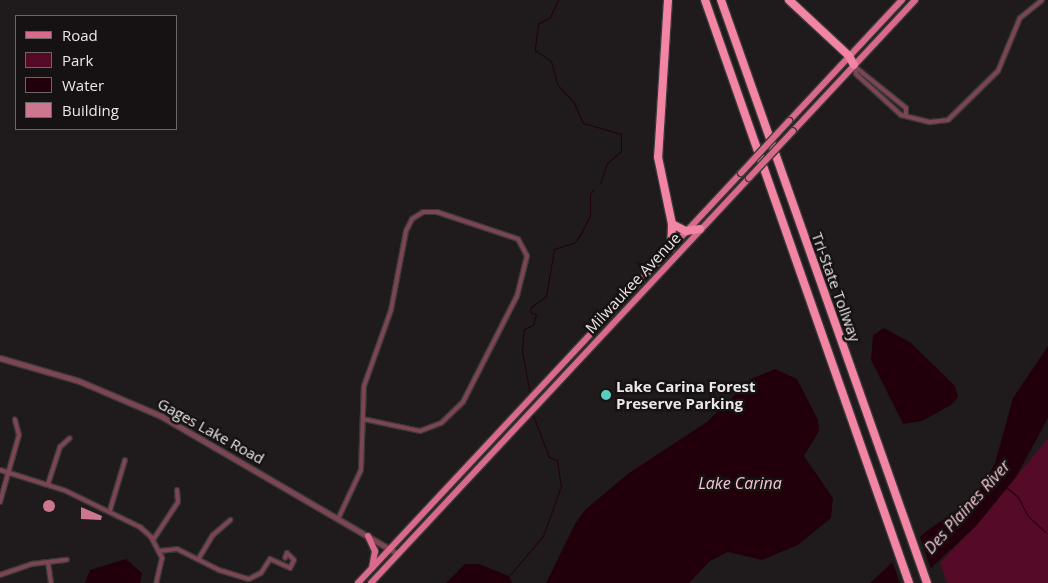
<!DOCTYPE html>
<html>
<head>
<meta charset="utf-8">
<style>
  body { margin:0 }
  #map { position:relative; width:1048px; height:583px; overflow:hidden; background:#1f1b1c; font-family:"Open Sans",sans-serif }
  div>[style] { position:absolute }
  .green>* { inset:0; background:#550a28 }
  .water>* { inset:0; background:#22000b }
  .pier>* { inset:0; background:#1f1b1c }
  .stream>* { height:1px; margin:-0.5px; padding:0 0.5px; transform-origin:0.5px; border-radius:0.5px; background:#22000b }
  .building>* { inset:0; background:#cc778d }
  .round { border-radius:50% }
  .roads { filter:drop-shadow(1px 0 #3b3838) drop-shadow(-1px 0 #3b3838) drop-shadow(0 1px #3b3838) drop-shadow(0 -1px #3b3838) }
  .minor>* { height:4px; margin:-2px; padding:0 2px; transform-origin:2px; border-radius:2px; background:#7b4553 }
  .tertiary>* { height:5px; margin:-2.5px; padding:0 2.5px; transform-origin:2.5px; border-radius:2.5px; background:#7b4553 }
  .primary>* { height:6px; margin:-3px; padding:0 3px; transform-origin:3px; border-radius:3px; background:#da6a8b }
  .motorway>* { height:8px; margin:-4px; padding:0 4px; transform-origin:4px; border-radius:4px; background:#f185a3 }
  .bridges { filter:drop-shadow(1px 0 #3b3838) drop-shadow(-1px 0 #3b3838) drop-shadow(0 1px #3b3838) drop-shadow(0 -1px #3b3838) }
  .primary-bridge>* { height:6px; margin:-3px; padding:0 3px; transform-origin:3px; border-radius:3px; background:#da6a8b }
  .dots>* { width:14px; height:14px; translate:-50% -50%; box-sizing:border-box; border:2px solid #161213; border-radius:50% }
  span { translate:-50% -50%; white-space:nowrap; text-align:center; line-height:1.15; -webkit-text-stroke:5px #161213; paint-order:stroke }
  .street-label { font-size:15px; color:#eae7e7 }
  .poi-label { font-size:15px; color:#eae7e7; font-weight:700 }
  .left { translate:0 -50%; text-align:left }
  .water-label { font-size:16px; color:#f6c6d1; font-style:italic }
  .legend { position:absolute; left:15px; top:15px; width:162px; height:115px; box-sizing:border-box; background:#161213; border:1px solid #6b6768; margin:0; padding:6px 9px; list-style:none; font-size:15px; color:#eae7e7 }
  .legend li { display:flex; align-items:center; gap:10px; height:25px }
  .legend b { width:25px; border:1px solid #6b6768 }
</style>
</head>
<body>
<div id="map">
  <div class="green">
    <i style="clip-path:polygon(1048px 438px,1048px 583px,947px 583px,940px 563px,976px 526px)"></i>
  </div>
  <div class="water">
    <i style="clip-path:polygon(884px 328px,911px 343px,955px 386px,958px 397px,951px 405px,922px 421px,903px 424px,871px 360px,873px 335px)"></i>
    <i style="clip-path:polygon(1048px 346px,1048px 418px,1016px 477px,976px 526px,915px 583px,870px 583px,925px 532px,967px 503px,983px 485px,995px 463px,1013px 398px)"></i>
    <i style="clip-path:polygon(775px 369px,797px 379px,818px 420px,819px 431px,804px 456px,833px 498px,831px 518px,798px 545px,762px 560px,728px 552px,710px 561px,689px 583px,546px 583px,576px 522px,586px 509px,629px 473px,707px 422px,751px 379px)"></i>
    <i style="clip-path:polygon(126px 559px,142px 573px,140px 583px,85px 583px,90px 570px)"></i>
    <i style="clip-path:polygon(465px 564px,479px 564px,509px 576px,512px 583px,446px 583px)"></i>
  </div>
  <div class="pier">
    <i style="clip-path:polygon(919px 534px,932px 572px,919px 583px,900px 583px,891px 558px)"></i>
  </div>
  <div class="stream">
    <i style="left:558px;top:0;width:19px;rotate:115deg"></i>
    <i style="left:550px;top:17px;width:14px;rotate:150deg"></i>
    <i style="left:538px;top:24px;width:26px;rotate:97deg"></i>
    <i style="left:535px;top:50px;width:19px;rotate:35deg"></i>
    <i style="left:551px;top:61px;width:24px;rotate:75deg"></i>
    <i style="left:557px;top:84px;width:25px;rotate:48deg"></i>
    <i style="left:574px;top:103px;width:22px;rotate:66deg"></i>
    <i style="left:583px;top:123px;width:40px;rotate:16deg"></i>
    <i style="left:621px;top:134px;width:17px;rotate:90deg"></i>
    <i style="left:621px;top:151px;width:18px;rotate:139deg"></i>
    <i style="left:607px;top:163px;width:21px;rotate:109deg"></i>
    <i style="left:530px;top:394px;width:44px;rotate:-100.5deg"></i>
    <i style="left:522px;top:351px;width:22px;rotate:-85deg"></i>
    <i style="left:524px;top:329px;width:10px;rotate:-24deg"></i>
    <i style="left:533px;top:325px;width:11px;rotate:-75deg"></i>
    <i style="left:536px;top:314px;width:6px;rotate:-162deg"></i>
    <i style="left:530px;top:312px;width:5px;rotate:-79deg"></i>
    <i style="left:531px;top:307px;width:19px;rotate:-36deg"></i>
    <i style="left:546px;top:296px;width:48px;rotate:-80.3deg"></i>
    <i style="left:554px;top:249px;width:22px;rotate:-18deg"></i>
    <i style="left:575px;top:242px;width:11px;rotate:-56deg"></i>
    <i style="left:581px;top:233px;width:20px;rotate:-63deg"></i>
    <i style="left:590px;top:215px;width:21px;rotate:-90deg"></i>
    <i style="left:590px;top:194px;width:6px;rotate:-51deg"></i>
    <i style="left:1007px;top:488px;width:14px;rotate:39deg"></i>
    <i style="left:1018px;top:497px;width:20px;rotate:63deg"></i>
    <i style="left:1027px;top:515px;width:25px;rotate:43deg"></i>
    <i style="left:509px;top:576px;width:52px;rotate:-49.6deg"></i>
    <i style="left:543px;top:536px;width:53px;rotate:-70.2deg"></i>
    <i style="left:561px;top:486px;width:26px;rotate:-99deg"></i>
    <i style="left:557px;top:460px;width:9px;rotate:-159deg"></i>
    <i style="left:549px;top:457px;width:45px;rotate:-110.9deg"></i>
  </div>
  <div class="building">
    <i class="round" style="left:43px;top:500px;width:12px;height:12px"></i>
    <i style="clip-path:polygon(81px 507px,102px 516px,101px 520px,81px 519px)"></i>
  </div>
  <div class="roads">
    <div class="minor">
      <i style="left:854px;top:65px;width:9px;rotate:77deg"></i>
      <i style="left:856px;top:74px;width:61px;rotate:42.3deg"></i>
      <i style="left:901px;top:115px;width:30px;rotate:14deg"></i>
      <i style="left:930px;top:122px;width:18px;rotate:-6deg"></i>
      <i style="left:948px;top:120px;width:70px;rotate:-44.4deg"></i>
      <i style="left:998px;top:71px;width:57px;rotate:-67.5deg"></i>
      <i style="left:1020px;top:18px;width:28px;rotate:-39deg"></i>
      <i style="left:854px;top:66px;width:67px;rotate:38.9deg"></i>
      <i style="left:906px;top:108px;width:6px;rotate:90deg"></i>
      <i style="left:0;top:470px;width:67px;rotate:17.4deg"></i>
      <i style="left:64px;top:490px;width:85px;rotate:26deg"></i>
      <i style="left:140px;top:527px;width:15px;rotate:42deg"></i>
      <i style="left:151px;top:537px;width:24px;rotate:62deg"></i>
      <i style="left:162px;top:558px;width:26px;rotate:103deg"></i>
      <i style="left:48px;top:484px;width:39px;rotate:-72deg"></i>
      <i style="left:60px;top:447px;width:13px;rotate:-42deg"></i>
      <i style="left:0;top:502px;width:70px;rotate:-74.2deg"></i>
      <i style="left:19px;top:435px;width:16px;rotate:-105deg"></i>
      <i style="left:110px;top:510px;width:52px;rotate:-73.3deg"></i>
      <i style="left:338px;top:519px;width:54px;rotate:-64.9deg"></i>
      <i style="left:361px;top:470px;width:84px;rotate:-88deg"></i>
      <i style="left:364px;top:386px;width:81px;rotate:-70.4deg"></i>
      <i style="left:391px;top:310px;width:80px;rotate:-79.2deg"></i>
      <i style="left:406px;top:231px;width:13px;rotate:-63deg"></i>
      <i style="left:412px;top:219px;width:13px;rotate:-32deg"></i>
      <i style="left:423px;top:212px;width:14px"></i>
      <i style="left:437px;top:212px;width:85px;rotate:18.4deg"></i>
      <i style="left:518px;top:239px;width:19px;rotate:62deg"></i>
      <i style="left:527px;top:256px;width:41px;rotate:104deg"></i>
      <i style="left:517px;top:296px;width:119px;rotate:117deg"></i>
      <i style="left:463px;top:402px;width:30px;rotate:136deg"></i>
      <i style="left:441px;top:423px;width:22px;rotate:159deg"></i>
      <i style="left:420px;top:431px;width:58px;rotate:-168.1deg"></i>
      <i style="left:153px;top:540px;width:45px;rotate:-56.7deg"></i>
      <i style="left:178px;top:502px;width:12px;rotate:-95deg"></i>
      <i style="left:159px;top:551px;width:18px;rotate:-6deg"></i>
      <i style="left:177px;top:549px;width:47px;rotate:26.6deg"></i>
      <i style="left:219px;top:570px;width:31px;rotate:17deg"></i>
      <i style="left:249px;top:579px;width:13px;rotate:-27deg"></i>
      <i style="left:261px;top:573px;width:17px;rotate:-57deg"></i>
      <i style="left:270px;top:559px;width:22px;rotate:24deg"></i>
      <i style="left:290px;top:568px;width:9px;rotate:-63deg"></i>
      <i style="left:294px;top:560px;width:10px;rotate:-135deg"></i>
      <i style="left:287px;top:553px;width:5px;rotate:112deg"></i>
      <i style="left:199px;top:558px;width:27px;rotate:-59deg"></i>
      <i style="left:213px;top:535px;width:23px;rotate:-41deg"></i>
      <i style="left:48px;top:562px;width:21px;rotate:82deg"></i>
      <i style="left:0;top:575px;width:34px;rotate:-19deg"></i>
      <i style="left:32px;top:564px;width:35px;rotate:-7deg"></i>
    </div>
    <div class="tertiary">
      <i style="left:0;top:358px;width:82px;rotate:16.2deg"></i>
      <i style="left:79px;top:381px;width:89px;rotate:23.1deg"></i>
      <i style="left:161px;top:416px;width:274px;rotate:30.2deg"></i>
    </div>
    <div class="primary">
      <i style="left:789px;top:121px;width:166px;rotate:-47deg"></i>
      <i style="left:793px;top:131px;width:179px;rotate:-47deg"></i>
      <i style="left:368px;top:536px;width:17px;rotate:65deg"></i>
      <i style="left:375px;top:551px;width:17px;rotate:100deg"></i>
      <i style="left:358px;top:583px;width:561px;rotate:-46.95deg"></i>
      <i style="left:371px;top:583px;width:554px;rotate:-46.97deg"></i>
    </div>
    <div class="motorway">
      <i style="left:668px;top:0;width:157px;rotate:93.6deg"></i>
      <i style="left:658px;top:157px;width:68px;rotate:78.2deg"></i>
      <i style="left:672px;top:224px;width:24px;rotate:92deg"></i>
      <i style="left:705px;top:0;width:618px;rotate:70.71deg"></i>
      <i style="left:721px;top:0;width:618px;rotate:70.54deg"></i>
      <i style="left:789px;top:0;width:82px;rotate:43deg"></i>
      <i style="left:849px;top:56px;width:10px;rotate:61deg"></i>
      <i style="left:672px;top:224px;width:16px;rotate:27deg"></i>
      <i style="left:686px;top:231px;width:14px;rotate:-8deg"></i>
    </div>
  </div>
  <div class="bridges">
    <div class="primary-bridge">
      <i style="left:741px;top:173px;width:71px;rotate:-47.3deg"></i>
      <i style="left:749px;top:178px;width:64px;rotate:-46.9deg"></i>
    </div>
  </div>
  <div class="dots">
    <i style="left:606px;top:395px;background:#59cebe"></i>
  </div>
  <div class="street-label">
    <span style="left:633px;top:283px;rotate:-47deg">Milwaukee Avenue</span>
    <span style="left:836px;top:287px;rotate:70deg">Tri-State Tollway</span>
    <span style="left:211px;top:431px;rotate:29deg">Gages Lake Road</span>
  </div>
  <div class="poi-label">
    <span class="left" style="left:616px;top:395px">Lake Carina Forest<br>Preserve Parking</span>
  </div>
  <div class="water-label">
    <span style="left:740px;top:483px">Lake Carina</span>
    <span style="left:967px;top:507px;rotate:-48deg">Des Plaines River</span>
  </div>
  <ul class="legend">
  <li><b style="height:6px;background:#da6a8b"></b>Road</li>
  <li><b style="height:14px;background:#550a28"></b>Park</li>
  <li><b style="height:14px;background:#22000b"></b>Water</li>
  <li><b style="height:14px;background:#cc778d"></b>Building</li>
  </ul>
</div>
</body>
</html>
